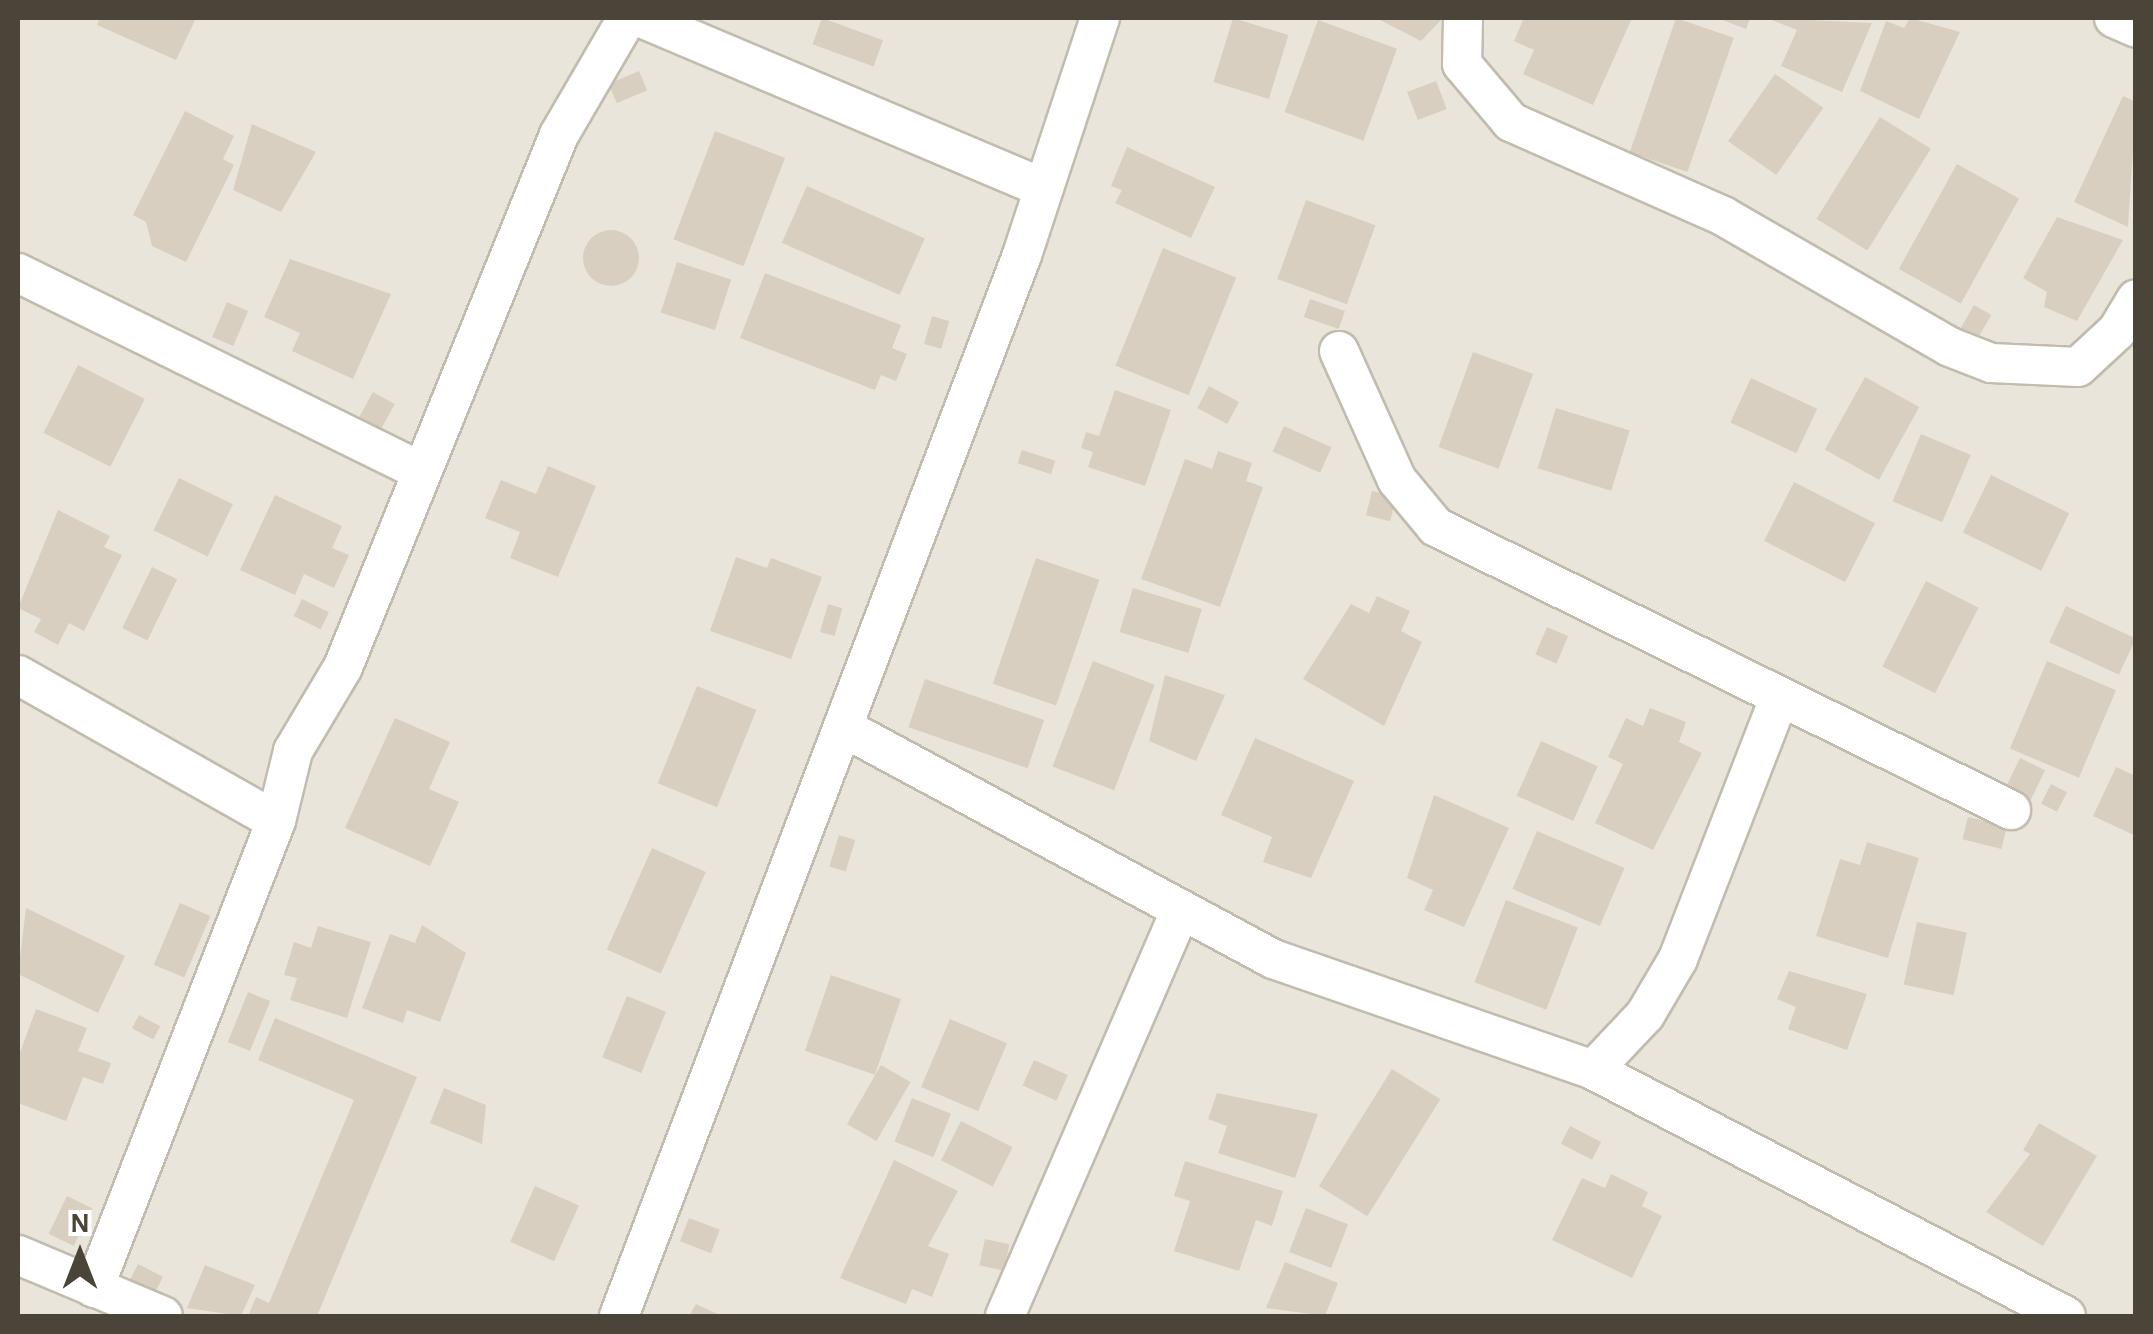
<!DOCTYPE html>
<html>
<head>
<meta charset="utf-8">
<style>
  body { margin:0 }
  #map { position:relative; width:2153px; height:1334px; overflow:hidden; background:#f6f3ec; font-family:"Alegreya Sans",sans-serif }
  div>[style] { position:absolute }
  .residential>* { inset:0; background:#eae5da; transform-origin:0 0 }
  .building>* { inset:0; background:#d8cfc1; transform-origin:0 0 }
  .round { border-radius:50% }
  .roads { filter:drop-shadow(2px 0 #c2bbae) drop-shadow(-2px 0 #c2bbae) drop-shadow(0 2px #c2bbae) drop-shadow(0 -2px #c2bbae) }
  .street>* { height:38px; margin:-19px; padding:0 19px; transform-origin:19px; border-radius:19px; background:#fff }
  span { translate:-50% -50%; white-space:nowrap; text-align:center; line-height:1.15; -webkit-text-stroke:9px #fff; paint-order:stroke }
  .frame { position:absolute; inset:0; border:20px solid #4b4439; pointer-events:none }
  .north { position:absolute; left:30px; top:1204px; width:100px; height:100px; -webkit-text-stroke:8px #fff; paint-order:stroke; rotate:0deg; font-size:28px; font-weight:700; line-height:40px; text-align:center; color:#4b4439 }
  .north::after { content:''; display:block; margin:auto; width:35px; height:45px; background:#4b4439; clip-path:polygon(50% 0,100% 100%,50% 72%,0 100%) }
</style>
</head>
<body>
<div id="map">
  <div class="residential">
    <i style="left:18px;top:18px;width:2117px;height:1298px"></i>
  </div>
  <div class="building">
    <i style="clip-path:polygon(100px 18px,196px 18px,176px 60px,97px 25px)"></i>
    <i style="left:822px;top:18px;width:65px;height:28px;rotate:20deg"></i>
    <i style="left:1233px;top:18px;width:58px;height:67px;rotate:17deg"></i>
    <i style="clip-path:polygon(1376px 18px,1443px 18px,1421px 41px)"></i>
    <i style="clip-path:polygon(1524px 18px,1632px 18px,1593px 105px,1523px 74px,1534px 50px,1514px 41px)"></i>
    <i style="left:1676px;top:18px;width:61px;height:142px;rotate:19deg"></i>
    <i style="clip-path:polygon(1717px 18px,1750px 18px,1746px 29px)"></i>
    <i style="clip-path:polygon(1767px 18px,1872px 23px,1842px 92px,1781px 66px,1797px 30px)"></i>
    <i style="clip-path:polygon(1910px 18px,1960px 32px,1919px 119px,1860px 91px,1886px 21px,1904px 28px)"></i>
    <i style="left:1318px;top:20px;width:84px;height:98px;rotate:20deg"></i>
    <i style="left:639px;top:71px;width:21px;height:33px;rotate:67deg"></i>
    <i style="left:1775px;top:74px;width:59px;height:82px;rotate:35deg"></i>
    <i style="left:1436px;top:81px;width:30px;height:31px;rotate:69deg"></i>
    <i style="clip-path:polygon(2123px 96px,2136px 102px,2128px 227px,2074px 202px)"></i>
    <i style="clip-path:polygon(185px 111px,234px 136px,223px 159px,234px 165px,186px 262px,152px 246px,146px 222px,133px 215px)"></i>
    <i style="left:1880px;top:117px;width:60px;height:120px;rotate:32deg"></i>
    <i style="clip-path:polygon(252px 124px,316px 152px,281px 212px,233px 190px)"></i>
    <i style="left:715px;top:131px;width:75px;height:116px;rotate:21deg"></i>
    <i style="clip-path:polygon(1127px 147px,1215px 187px,1191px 238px,1115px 203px,1122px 190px,1111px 186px)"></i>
    <i style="left:1957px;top:164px;width:71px;height:120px;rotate:29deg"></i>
    <i style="left:807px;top:186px;width:129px;height:62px;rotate:24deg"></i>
    <i style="left:1306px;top:200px;width:74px;height:84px;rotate:20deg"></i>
    <i style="clip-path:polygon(2057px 217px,2123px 240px,2077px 321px,2044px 307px,2047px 292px,2023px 278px)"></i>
    <i class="round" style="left:583px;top:230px;width:56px;height:56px"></i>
    <i style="left:1163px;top:248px;width:79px;height:127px;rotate:22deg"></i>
    <i style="clip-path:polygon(290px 259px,391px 294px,353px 379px,292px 351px,300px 333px,264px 317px)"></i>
    <i style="left:677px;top:262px;width:57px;height:53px;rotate:18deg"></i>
    <i style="clip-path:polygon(765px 273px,901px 325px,892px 348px,907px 354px,896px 381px,881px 375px,875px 390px,740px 338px)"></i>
    <i style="left:1310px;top:299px;width:37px;height:19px;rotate:19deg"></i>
    <i style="left:227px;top:302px;width:23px;height:38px;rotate:23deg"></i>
    <i style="left:1974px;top:305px;width:20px;height:34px;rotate:30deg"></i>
    <i style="left:932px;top:316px;width:18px;height:29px;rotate:16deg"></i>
    <i style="left:1473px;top:352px;width:64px;height:101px;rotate:20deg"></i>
    <i style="left:78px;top:365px;width:75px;height:76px;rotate:27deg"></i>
    <i style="left:1865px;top:377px;width:62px;height:83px;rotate:29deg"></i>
    <i style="left:1751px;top:378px;width:73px;height:49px;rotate:25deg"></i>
    <i style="left:1209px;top:386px;width:34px;height:25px;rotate:28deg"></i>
    <i style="clip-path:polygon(1115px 390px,1171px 410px,1145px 486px,1088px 467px,1093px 452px,1081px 448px,1086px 432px,1099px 436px)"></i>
    <i style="left:373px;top:392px;width:25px;height:30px;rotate:29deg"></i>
    <i style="left:1556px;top:408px;width:77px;height:63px;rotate:17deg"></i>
    <i style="left:1284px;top:426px;width:52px;height:28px;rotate:24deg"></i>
    <i style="left:1921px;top:434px;width:54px;height:73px;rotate:23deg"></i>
    <i style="left:1022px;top:450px;width:35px;height:14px;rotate:18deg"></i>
    <i style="clip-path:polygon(1218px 451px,1252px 463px,1246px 481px,1263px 487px,1220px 607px,1141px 579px,1185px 459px,1212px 469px)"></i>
    <i style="clip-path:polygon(548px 466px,596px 486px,558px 577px,510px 558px,520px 532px,485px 518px,501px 480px,536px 494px)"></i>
    <i style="left:1991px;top:475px;width:87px;height:64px;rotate:26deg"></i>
    <i style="left:179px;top:478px;width:60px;height:58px;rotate:26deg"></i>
    <i style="left:1794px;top:482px;width:91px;height:66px;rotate:27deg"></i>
    <i style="left:1372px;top:491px;width:25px;height:25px;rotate:14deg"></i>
    <i style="clip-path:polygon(275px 495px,342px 526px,332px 548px,349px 555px,334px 588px,304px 574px,295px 595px,240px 570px)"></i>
    <i style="clip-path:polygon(58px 510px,110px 536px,104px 547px,122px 555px,84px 631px,69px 623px,58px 645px,34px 632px,41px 619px,18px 608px)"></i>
    <i style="clip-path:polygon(736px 557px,767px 568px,771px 558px,822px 577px,791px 659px,710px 631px)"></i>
    <i style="left:1036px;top:558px;width:67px;height:133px;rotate:19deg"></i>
    <i style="left:152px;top:567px;width:28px;height:68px;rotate:26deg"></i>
    <i style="left:1926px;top:581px;width:59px;height:96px;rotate:27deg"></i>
    <i style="left:1133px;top:588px;width:72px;height:46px;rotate:17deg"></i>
    <i style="clip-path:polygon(1377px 596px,1410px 611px,1401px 631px,1422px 642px,1384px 726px,1303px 679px,1351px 604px,1369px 613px)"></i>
    <i style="left:302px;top:599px;width:30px;height:19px;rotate:26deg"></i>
    <i style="left:828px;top:604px;width:15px;height:29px;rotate:16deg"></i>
    <i style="left:2066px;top:606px;width:77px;height:40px;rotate:25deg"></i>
    <i style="left:1547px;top:627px;width:23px;height:30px;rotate:23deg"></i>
    <i style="left:1093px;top:661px;width:66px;height:113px;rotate:21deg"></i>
    <i style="left:2047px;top:661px;width:75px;height:95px;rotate:23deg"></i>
    <i style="clip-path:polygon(1165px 675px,1225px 695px,1196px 761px,1149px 741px)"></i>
    <i style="left:925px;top:679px;width:126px;height:51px;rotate:19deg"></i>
    <i style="left:697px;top:686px;width:64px;height:105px;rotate:22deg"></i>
    <i style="clip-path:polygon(1650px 708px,1686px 722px,1679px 742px,1702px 753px,1653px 850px,1595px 823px,1623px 764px,1608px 757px,1626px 718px,1643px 726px)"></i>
    <i style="clip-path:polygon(395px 718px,450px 742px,429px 789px,459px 802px,430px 866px,345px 828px)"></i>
    <i style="clip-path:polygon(1255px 738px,1354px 781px,1311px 878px,1263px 862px,1272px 837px,1221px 815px)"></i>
    <i style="left:1541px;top:741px;width:62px;height:60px;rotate:24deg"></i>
    <i style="left:2020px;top:758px;width:28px;height:34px;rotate:26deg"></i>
    <i style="clip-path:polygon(2116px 767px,2136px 776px,2136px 836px,2093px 816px)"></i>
    <i style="left:2051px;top:784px;width:18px;height:22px;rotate:27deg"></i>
    <i style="clip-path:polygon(1434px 795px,1509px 828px,1464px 927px,1424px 910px,1433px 890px,1407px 878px)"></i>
    <i style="left:1968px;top:817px;width:40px;height:23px;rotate:14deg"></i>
    <i style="left:1537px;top:831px;width:95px;height:63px;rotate:23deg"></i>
    <i style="left:839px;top:835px;width:17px;height:33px;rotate:17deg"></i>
    <i style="clip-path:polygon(1867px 842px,1919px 858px,1888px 958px,1816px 936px,1840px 859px,1860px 865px)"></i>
    <i style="left:652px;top:848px;width:59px;height:111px;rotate:24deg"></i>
    <i style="left:1506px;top:900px;width:77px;height:88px;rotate:21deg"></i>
    <i style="left:180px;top:903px;width:33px;height:67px;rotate:23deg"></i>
    <i style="clip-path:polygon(26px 908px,125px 956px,98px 1013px,18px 974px)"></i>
    <i style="left:1917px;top:922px;width:51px;height:64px;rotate:12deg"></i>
    <i style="clip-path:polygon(422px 925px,466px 953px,440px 1022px,407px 1010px,403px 1023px,362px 1008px,390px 934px,415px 943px)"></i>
    <i style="clip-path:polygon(318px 926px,371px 942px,347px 1018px,290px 1000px,297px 978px,284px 975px,294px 942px,311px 948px)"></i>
    <i style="clip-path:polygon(1789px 971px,1867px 994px,1847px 1050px,1788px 1029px,1796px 1007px,1777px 999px)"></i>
    <i style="left:831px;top:975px;width:74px;height:80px;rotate:19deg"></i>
    <i style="left:248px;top:992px;width:24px;height:54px;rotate:22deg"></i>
    <i style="left:627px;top:996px;width:42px;height:66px;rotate:22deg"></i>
    <i style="clip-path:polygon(36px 1009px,87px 1028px,78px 1051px,111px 1063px,103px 1084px,83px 1077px,66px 1121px,18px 1103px,18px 1058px)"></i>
    <i style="left:139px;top:1015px;width:24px;height:15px;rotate:28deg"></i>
    <i style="clip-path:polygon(275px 1018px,417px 1077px,317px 1316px,248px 1316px,256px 1297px,269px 1303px,354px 1100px,258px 1060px)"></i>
    <i style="left:950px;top:1019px;width:62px;height:74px;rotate:23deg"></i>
    <i style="left:1034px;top:1060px;width:37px;height:28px;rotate:24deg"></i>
    <i style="left:881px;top:1065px;width:34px;height:68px;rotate:30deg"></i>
    <i style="left:1392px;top:1069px;width:57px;height:138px;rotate:32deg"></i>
    <i style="clip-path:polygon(444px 1088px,486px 1105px,482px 1144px,430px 1123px)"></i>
    <i style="clip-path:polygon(1217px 1093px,1318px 1114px,1295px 1178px,1218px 1153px,1227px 1126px,1208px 1119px)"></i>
    <i style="left:912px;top:1098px;width:42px;height:47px;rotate:22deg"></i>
    <i style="left:961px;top:1121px;width:58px;height:44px;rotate:27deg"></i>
    <i style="clip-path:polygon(2039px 1123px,2097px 1156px,2043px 1246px,1986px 1212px,2030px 1154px,2023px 1150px)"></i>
    <i style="left:1570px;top:1126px;width:35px;height:20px;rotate:27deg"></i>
    <i style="clip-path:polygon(894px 1160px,958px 1191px,928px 1246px,949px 1254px,932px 1297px,912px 1289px,906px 1304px,840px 1278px)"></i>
    <i style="clip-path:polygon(1185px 1161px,1283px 1191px,1272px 1226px,1256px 1220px,1239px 1271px,1174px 1251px,1190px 1201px,1174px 1196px)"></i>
    <i style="clip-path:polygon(1611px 1174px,1648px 1192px,1642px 1206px,1662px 1216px,1632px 1278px,1552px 1240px,1582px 1178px,1605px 1188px)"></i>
    <i style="left:535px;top:1186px;width:48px;height:61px;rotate:24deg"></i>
    <i style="left:67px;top:1196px;width:28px;height:42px;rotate:26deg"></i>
    <i style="left:1306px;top:1208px;width:45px;height:47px;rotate:21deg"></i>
    <i style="left:689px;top:1218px;width:33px;height:25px;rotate:21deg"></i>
    <i style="left:985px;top:1239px;width:25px;height:27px;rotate:12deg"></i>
    <i style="clip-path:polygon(1285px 1262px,1338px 1283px,1325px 1316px,1266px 1308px)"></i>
    <i style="left:138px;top:1264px;width:28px;height:28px;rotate:27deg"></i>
    <i style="clip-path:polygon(205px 1265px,255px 1285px,241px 1316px,187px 1308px)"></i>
    <i style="clip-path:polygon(696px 1304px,722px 1316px,689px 1316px)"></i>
  </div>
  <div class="roads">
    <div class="street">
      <i style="left:641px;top:18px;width:437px;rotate:22.9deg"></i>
      <i style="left:1463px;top:18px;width:46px;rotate:91.2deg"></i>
      <i style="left:1462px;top:64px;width:76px;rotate:49.8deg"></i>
      <i style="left:1511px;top:122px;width:232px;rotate:23.9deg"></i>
      <i style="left:1723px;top:216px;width:262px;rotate:30deg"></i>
      <i style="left:1950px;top:347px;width:44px;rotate:21.3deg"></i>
      <i style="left:1991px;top:363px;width:87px;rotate:2.6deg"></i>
      <i style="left:2078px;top:367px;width:53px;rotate:-42.7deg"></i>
      <i style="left:2117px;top:331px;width:37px;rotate:-59deg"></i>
      <i style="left:2114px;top:18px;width:24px;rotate:24deg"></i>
      <i style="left:18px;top:273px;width:446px;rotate:26.2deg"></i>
      <i style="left:1339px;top:351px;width:141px;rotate:65.8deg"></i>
      <i style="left:1397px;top:480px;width:61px;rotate:50.3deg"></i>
      <i style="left:1436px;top:527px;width:641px;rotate:26.21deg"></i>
      <i style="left:18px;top:675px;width:296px;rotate:29.5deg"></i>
      <i style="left:846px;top:729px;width:485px;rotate:28.3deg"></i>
      <i style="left:1273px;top:959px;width:339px;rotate:19.1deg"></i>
      <i style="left:1593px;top:1070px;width:533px;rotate:27.48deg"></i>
      <i style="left:1593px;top:1070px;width:76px;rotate:-46.6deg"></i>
      <i style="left:1645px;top:1015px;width:65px;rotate:-59.5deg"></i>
      <i style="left:1678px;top:959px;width:280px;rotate:-68.8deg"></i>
      <i style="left:18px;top:1255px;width:157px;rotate:22.8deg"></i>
      <i style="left:94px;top:1288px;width:501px;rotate:-68.71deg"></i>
      <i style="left:276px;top:821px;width:72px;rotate:-76.3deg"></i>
      <i style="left:293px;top:751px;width:98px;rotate:-59.2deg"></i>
      <i style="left:343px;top:667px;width:574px;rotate:-67.9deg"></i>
      <i style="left:559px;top:135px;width:135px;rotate:-59.8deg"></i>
      <i style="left:619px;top:1316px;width:1135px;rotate:-69.2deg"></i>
      <i style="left:1022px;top:255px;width:250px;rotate:-71.8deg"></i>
      <i style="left:1005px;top:1316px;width:439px;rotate:-66.6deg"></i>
    </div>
  </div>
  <div class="frame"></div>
  <div class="north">N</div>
</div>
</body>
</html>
